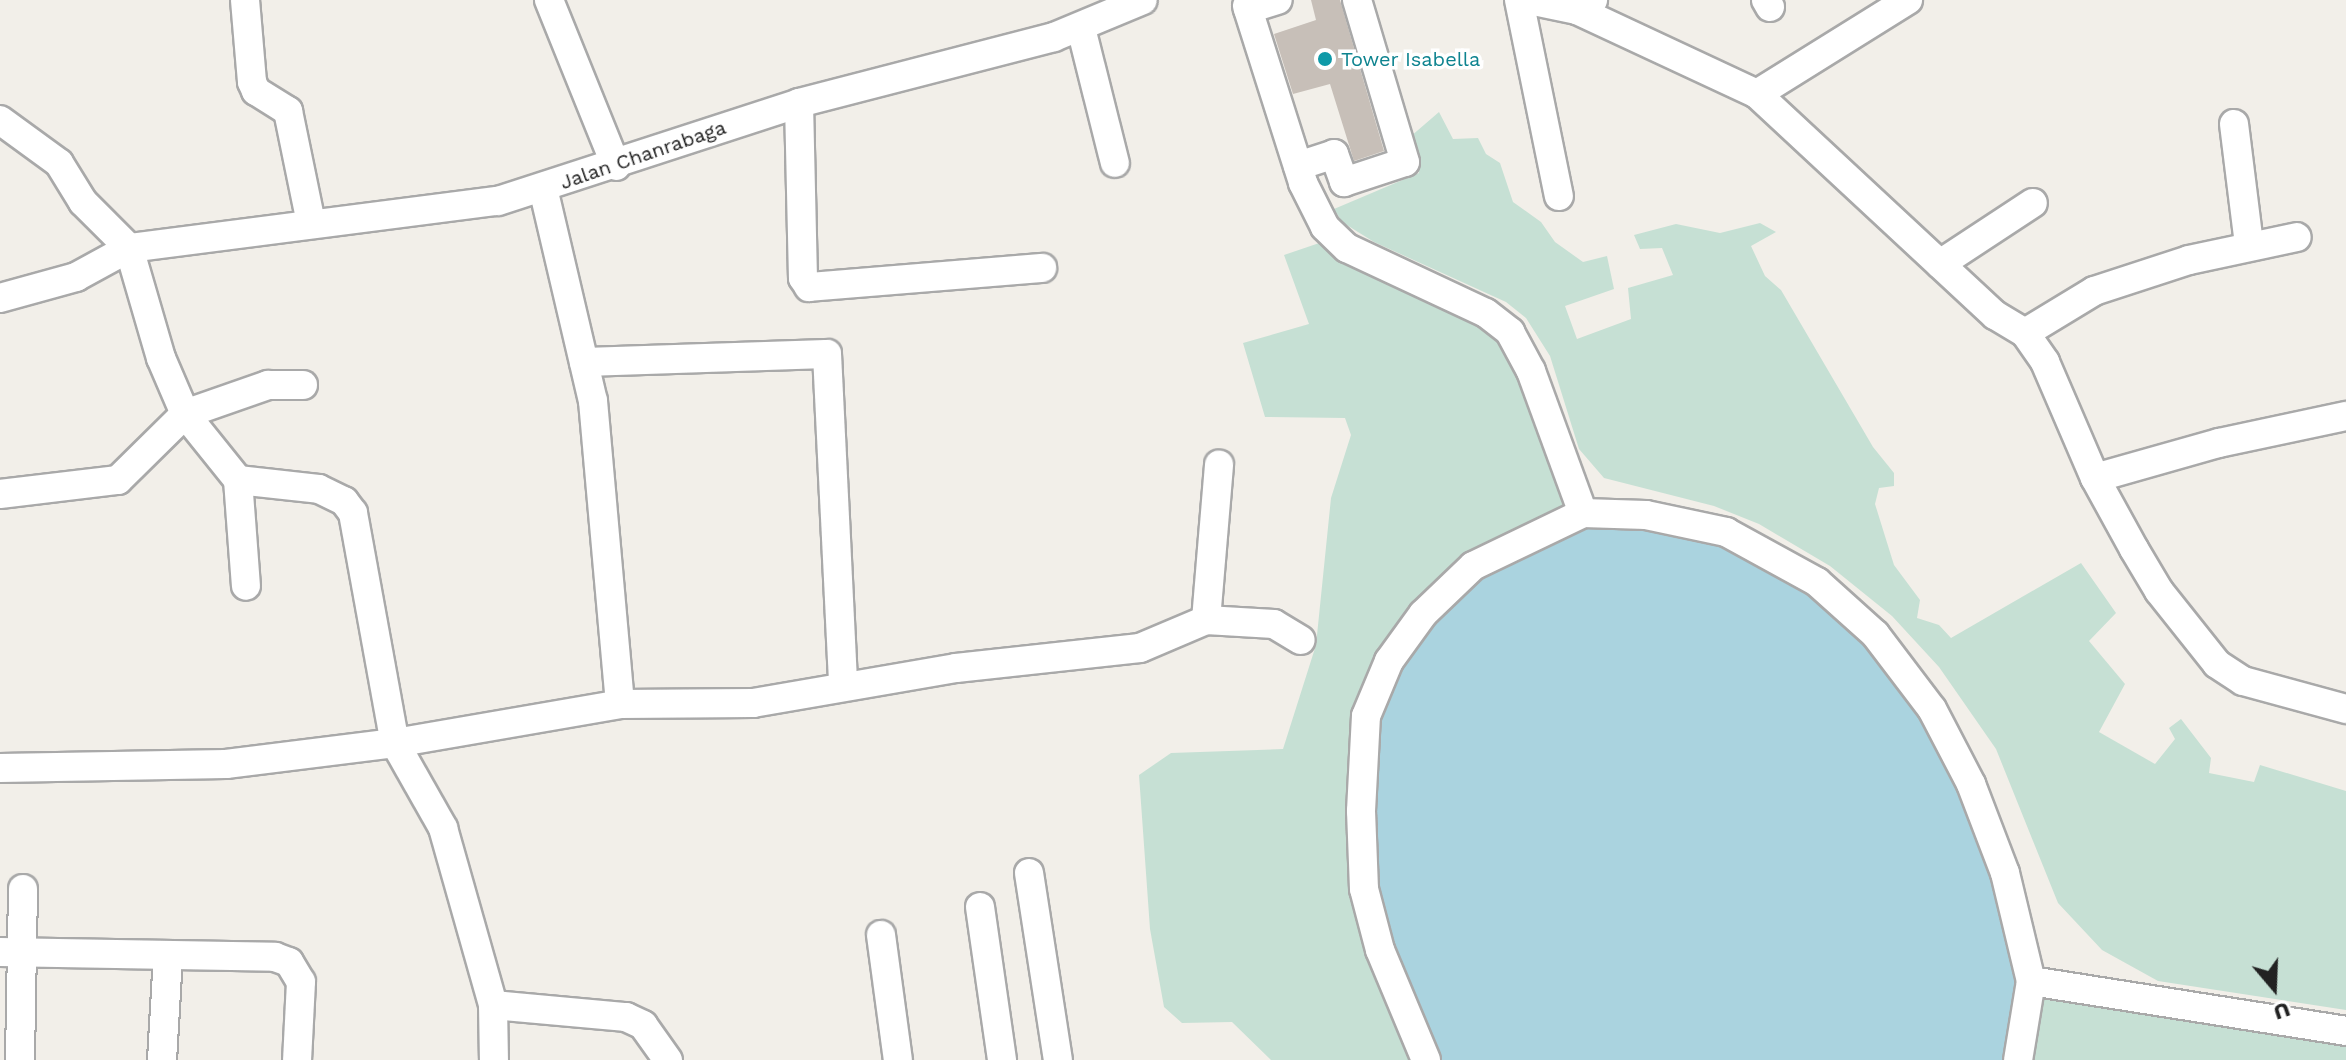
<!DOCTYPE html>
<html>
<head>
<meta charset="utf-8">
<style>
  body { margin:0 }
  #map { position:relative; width:2346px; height:1060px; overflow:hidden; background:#f2efe9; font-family:"Work Sans",sans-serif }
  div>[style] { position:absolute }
  .wetland>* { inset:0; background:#c6e0d4 }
  .water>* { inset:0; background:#aad3df }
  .building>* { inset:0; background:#c7bfb8 }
  .roads { filter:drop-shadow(2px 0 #a9a9a9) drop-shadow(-2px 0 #a9a9a9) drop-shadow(0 2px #a9a9a9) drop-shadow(0 -2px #a9a9a9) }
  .minor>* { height:28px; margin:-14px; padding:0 14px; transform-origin:14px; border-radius:14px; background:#fff }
  .dots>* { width:22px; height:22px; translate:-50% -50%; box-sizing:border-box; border:4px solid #fff; border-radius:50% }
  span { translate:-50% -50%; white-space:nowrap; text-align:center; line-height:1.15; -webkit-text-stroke:7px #fff; paint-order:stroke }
  .culture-label { font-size:20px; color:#0d838f }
  .left { translate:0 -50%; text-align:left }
  .street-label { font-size:20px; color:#222 }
  .north { position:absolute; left:2234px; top:948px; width:80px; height:80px; -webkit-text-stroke:6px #fff; paint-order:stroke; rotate:161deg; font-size:22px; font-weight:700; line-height:32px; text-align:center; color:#222 }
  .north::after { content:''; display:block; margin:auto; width:28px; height:36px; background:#222; clip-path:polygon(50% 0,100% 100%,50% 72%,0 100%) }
</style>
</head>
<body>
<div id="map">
  <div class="wetland">
    <i style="clip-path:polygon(1439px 112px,1453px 139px,1478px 138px,1486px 154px,1500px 163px,1513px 202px,1541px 222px,1555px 242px,1583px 262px,1607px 256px,1614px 289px,1565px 306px,1577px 339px,1631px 319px,1628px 288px,1673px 275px,1662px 248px,1640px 249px,1634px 235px,1676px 224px,1720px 233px,1760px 223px,1776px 232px,1751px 246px,1765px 276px,1781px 290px,1873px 447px,1894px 473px,1894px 486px,1879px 488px,1875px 504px,1894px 565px,1920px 600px,1917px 618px,1939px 625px,1951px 638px,2081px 563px,2116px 613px,2089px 641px,2125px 684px,2099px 732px,2155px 764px,2175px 739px,2169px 728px,2181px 719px,2211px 758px,2209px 773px,2254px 782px,2260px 765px,2346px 791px,2346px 1010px,2158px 981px,2102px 950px,2058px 903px,1996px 749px,1939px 667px,1892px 616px,1830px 566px,1759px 524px,1714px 506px,1604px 478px,1579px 449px,1550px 356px,1526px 318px,1506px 302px,1374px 242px,1342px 222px,1334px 209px,1419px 173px,1410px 137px)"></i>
    <i style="clip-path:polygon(1334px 238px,1510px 332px,1583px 513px,1426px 1060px,1271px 1060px,1232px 1022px,1182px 1023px,1164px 1007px,1150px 929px,1139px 775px,1171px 753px,1283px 749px,1316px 645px,1331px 498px,1351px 435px,1345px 418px,1265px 417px,1243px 343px,1309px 324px,1284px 255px)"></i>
    <i style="clip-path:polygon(2031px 981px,2346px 1031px,2346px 1060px,2018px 1060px)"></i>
  </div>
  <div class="water">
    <i style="clip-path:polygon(1646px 515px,1783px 562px,1932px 709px,2031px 981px,2018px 1060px,1426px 1060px,1380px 950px,1361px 811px,1389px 661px,1423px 614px,1527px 537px)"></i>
  </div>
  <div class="building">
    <i style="clip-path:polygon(1311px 0,1340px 0,1384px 151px,1354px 161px,1330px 84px,1293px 94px,1274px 34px,1316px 20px)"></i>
  </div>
  <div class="roads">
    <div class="minor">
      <i style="left:245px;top:0;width:82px;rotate:85.1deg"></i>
      <i style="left:252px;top:82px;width:10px;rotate:66deg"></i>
      <i style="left:256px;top:91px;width:38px;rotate:32deg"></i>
      <i style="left:288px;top:111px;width:114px;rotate:78.4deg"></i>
      <i style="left:549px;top:0;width:179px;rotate:68deg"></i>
      <i style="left:1519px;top:0;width:200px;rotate:78.5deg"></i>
      <i style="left:1529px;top:0;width:49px;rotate:11.8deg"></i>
      <i style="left:1577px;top:10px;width:19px;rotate:-32deg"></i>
      <i style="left:1766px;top:0;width:8px;rotate:60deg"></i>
      <i style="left:1247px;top:6px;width:186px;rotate:72.4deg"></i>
      <i style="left:1303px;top:183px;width:49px;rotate:63.4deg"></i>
      <i style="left:1325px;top:227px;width:30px;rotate:44deg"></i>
      <i style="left:1347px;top:248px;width:153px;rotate:25.1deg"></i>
      <i style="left:1486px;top:313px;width:31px;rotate:38deg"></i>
      <i style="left:1510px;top:332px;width:44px;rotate:61.7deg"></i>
      <i style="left:1531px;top:371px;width:151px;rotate:69.9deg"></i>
      <i style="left:1248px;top:9px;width:31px;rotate:-17deg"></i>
      <i style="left:1577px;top:10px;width:199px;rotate:25deg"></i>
      <i style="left:1757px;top:94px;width:325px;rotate:42.9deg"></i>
      <i style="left:1995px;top:315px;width:35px;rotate:31deg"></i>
      <i style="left:2025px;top:333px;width:35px;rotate:55deg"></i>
      <i style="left:2045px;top:362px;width:126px;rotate:66.7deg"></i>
      <i style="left:2095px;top:478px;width:81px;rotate:61.2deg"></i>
      <i style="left:2134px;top:549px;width:49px;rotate:59.2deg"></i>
      <i style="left:2159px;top:591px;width:93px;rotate:51.5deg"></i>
      <i style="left:2217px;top:664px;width:31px;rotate:33deg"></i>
      <i style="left:2243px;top:681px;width:107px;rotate:15.2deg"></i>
      <i style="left:1081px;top:28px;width:139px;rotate:75.9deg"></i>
      <i style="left:1757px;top:94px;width:178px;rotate:-31.9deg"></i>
      <i style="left:799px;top:103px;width:175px;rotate:88.7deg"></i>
      <i style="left:803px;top:278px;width:11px;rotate:56deg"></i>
      <i style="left:809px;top:287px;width:234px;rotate:-4.7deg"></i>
      <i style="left:0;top:120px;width:73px;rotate:36.1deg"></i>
      <i style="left:59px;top:163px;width:46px;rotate:58.4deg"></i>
      <i style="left:83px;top:202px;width:65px;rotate:45deg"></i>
      <i style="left:129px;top:248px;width:115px;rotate:73.8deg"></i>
      <i style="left:161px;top:358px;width:61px;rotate:66.8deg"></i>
      <i style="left:185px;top:414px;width:85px;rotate:51.2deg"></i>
      <i style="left:238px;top:480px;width:81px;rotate:6.3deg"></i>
      <i style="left:319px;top:489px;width:28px;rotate:26deg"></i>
      <i style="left:344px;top:501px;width:15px;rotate:53deg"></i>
      <i style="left:353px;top:513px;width:234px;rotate:79.7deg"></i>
      <i style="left:395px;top:743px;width:228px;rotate:-9.8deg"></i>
      <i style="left:620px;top:704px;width:133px;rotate:-0.4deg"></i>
      <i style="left:753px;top:703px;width:206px;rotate:-9.8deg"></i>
      <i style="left:956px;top:668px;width:185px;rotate:-6.2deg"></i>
      <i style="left:1140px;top:648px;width:72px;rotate:-23deg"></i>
      <i style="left:1206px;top:620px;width:68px;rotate:3.4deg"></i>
      <i style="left:1274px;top:624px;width:31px;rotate:31deg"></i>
      <i style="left:2234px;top:124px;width:122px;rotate:82.9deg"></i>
      <i style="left:1298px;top:166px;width:38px;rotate:-18deg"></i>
      <i style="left:1334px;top:154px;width:30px;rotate:70deg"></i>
      <i style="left:1344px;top:182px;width:64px;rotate:-18.2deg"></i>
      <i style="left:1405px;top:162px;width:169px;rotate:-106.5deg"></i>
      <i style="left:543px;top:188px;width:219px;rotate:76.8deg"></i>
      <i style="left:593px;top:401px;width:304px;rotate:84.9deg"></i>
      <i style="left:1940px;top:264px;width:111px;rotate:-33.3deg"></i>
      <i style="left:0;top:298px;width:79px;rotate:-15.4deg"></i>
      <i style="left:76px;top:277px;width:60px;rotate:-28.7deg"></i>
      <i style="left:129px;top:248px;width:372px;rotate:-7.3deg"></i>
      <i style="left:498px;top:201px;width:317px;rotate:-18deg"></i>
      <i style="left:799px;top:103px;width:263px;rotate:-14.5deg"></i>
      <i style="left:1054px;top:37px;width:96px;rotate:-22.6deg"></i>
      <i style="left:2025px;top:333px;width:81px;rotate:-31.3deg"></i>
      <i style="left:2094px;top:291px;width:100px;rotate:-18.1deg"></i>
      <i style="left:2189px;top:260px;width:110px;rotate:-12deg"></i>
      <i style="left:584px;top:362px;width:243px;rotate:-1.9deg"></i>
      <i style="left:827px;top:354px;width:331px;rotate:87.2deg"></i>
      <i style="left:2095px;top:478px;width:129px;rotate:-15.8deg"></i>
      <i style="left:2219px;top:443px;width:130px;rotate:-12deg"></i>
      <i style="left:238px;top:480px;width:106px;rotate:85.7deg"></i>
      <i style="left:0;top:494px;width:119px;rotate:-6.8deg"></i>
      <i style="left:118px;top:480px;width:94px;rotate:-44.6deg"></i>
      <i style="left:185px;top:414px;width:88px;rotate:-19.3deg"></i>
      <i style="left:268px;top:385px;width:35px"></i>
      <i style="left:1206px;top:620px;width:156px;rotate:-85.2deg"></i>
      <i style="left:0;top:768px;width:226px;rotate:-1deg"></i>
      <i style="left:226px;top:764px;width:170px;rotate:-7.1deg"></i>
      <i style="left:395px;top:743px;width:98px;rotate:60.5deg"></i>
      <i style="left:443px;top:828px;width:184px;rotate:74.2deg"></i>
      <i style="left:493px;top:1005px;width:134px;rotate:5.2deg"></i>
      <i style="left:626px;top:1017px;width:19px;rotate:25deg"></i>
      <i style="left:643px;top:1025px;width:43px;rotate:54.5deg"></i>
      <i style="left:1029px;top:873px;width:189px;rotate:81.2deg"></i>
      <i style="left:980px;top:907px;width:155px;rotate:81.8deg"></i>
      <i style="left:881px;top:935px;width:126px;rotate:82.3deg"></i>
      <i style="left:0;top:952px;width:275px;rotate:1deg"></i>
      <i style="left:275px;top:957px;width:15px;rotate:20deg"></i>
      <i style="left:289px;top:962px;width:23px;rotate:59deg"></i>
      <i style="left:301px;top:982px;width:78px;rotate:92.9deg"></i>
      <i style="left:2031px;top:981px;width:319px;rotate:9deg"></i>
      <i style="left:493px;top:1005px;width:55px;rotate:89deg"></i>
      <i style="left:20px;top:1060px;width:171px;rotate:-89deg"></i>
      <i style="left:162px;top:1060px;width:103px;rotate:-86.7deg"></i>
      <i style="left:1426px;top:1060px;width:119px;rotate:-112.7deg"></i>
      <i style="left:1380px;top:950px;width:63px;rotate:-104.7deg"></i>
      <i style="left:1364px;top:889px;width:78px;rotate:-92.2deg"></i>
      <i style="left:1361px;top:811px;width:95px;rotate:-87deg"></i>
      <i style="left:1366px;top:716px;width:60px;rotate:-67.3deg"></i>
      <i style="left:1389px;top:661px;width:58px;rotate:-54.1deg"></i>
      <i style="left:1423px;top:614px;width:69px;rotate:-43.8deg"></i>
      <i style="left:1473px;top:566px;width:122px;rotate:-25.7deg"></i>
      <i style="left:1583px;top:513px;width:63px;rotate:1.8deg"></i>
      <i style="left:1646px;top:515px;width:82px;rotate:12deg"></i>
      <i style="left:1726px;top:532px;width:104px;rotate:28.8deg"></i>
      <i style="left:1817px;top:582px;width:78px;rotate:41.9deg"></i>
      <i style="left:1875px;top:634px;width:94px;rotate:52.8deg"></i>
      <i style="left:1932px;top:709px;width:85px;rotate:62.5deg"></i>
      <i style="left:1971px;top:784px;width:95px;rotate:69.1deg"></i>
      <i style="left:2005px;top:873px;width:111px;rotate:76.5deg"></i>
      <i style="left:2031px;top:981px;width:80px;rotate:99.3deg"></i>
    </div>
  </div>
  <div class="dots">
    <i style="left:1325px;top:59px;background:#0f9aa8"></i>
  </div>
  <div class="culture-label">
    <span class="left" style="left:1341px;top:59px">Tower Isabella</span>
  </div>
  <div class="street-label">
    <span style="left:643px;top:155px;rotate:-19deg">Jalan Chanrabaga</span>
  </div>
  <div class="north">U</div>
</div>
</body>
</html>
